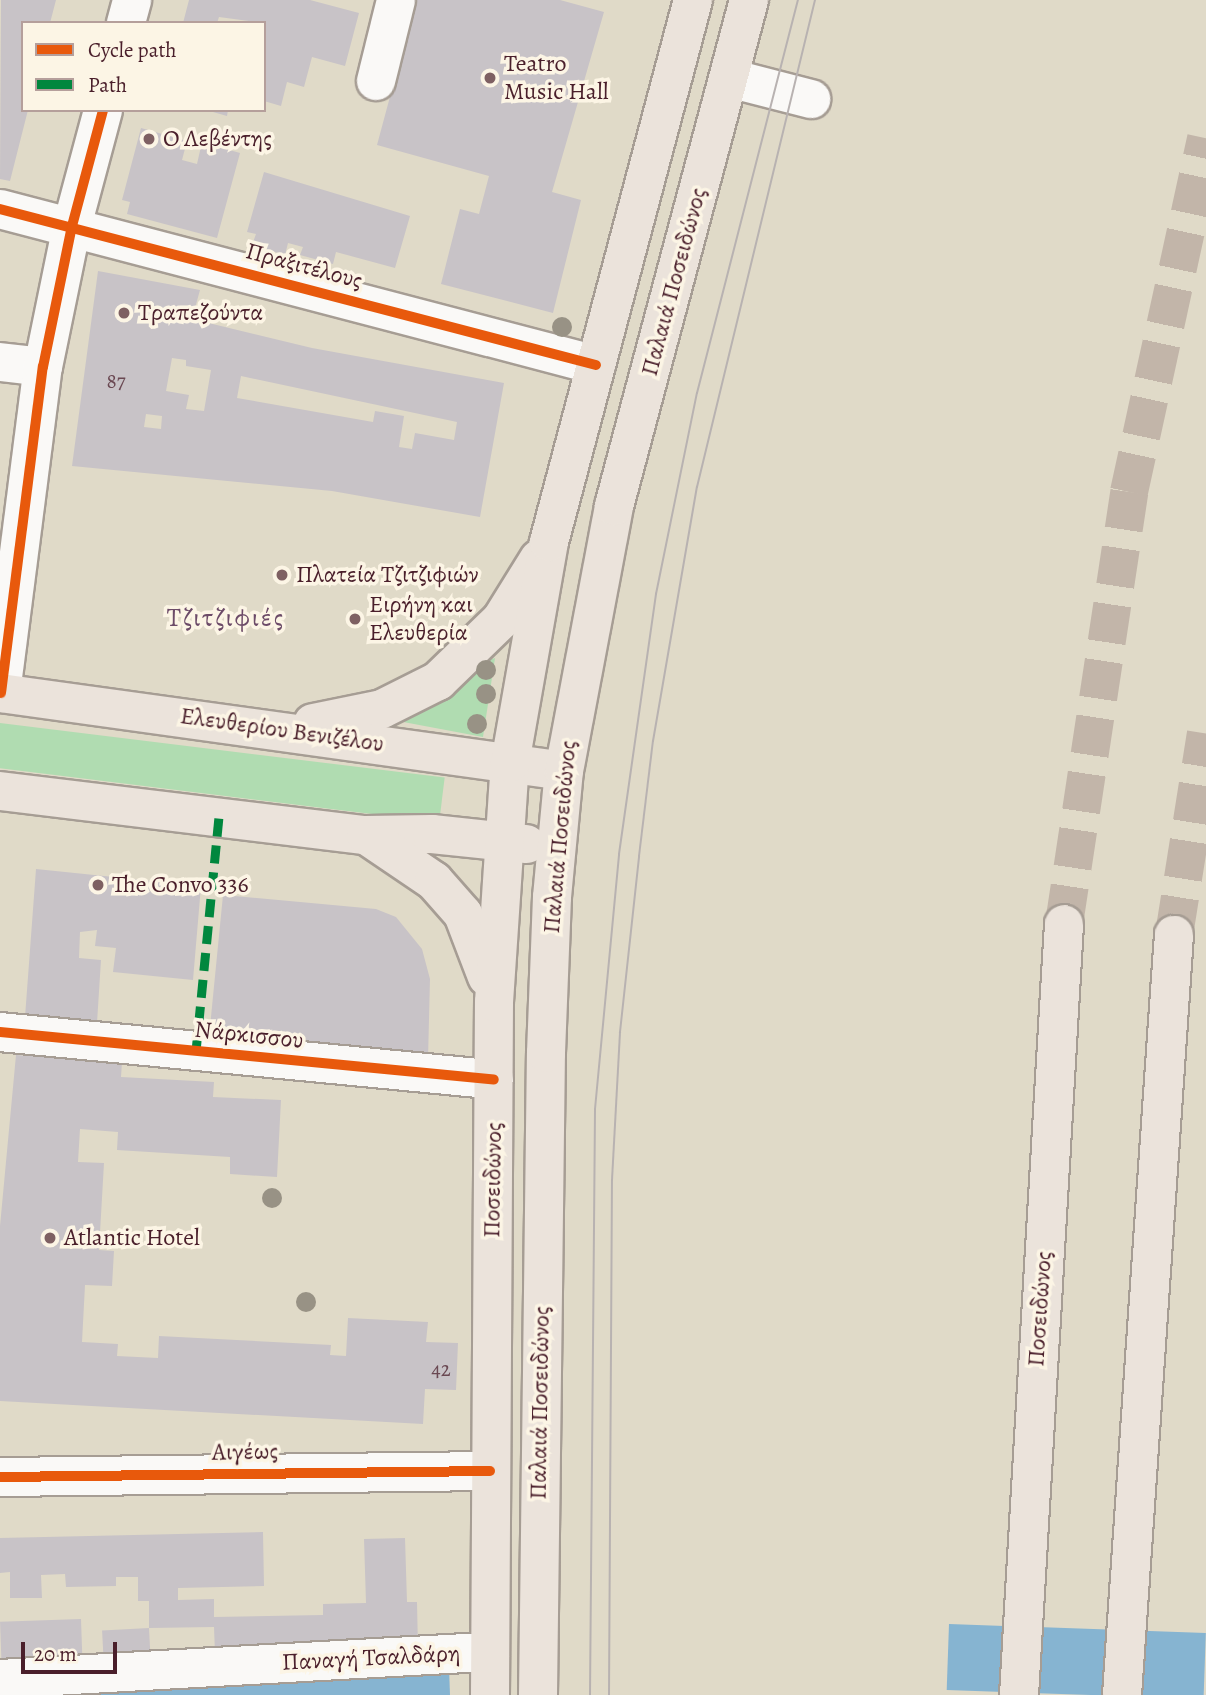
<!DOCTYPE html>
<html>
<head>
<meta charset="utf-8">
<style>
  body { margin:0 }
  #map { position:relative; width:1206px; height:1695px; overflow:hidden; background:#e0dac8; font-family:Alegreya,serif }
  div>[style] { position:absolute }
  .green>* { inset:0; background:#b0dcb1; transform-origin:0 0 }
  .water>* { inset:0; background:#86b4d1; transform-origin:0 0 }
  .building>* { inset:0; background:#c8c3c7; transform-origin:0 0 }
  .highway-tunnel>* { height:38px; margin-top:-19px; transform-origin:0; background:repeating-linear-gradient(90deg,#c2b5a9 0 38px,transparent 0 57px) }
  .roads { filter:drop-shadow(2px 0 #a69d94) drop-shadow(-2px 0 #a69d94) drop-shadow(0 2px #a69d94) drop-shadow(0 -2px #a69d94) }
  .minor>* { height:38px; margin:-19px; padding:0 19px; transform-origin:19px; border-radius:19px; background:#faf9f7 }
  .major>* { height:38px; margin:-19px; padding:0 19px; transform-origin:19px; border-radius:19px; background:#ebe3db }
  .highway>* { height:38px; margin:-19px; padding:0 19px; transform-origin:19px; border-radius:19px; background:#ebe3db }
  .tram>* { height:2px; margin:-1px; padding:0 1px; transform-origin:1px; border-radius:1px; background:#b8b2b1 }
  .quiet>* { height:9px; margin-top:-4.5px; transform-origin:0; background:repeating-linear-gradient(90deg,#00873e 0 18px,transparent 0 27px) }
  .cycleway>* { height:10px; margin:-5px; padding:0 5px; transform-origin:5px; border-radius:5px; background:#e8590c }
  .trees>* { width:20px; height:20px; margin:-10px; border-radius:50%; background:#989285 }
  .dots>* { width:19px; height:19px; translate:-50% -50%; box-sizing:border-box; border:4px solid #fcf5e5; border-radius:50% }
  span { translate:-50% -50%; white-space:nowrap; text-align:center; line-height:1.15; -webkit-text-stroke:7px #fcf5e5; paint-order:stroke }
  .number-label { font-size:21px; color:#6a4852 }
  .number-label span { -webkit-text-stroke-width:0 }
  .poi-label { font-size:24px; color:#4a1f2b }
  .left { translate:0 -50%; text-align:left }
  .street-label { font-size:24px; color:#4a1f2b }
  .neighbourhood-label { font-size:26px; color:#6c4b68; letter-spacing:2px }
  .legend { position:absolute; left:21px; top:21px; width:245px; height:91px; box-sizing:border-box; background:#fcf5e5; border:2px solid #b59f9b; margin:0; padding:9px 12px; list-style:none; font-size:21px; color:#4a1f2b }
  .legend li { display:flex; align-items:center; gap:14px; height:35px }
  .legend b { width:35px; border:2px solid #b59f9b }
  .scale { position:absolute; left:21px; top:1642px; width:96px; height:32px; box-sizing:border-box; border:4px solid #4a1f2b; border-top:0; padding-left:9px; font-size:21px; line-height:24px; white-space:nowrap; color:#4a1f2b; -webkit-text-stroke:5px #fcf5e5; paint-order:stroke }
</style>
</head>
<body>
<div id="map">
  <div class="green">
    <i style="clip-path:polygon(495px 658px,483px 737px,398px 721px,484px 662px)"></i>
    <i style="left:0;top:723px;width:448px;height:45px;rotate:7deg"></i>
  </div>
  <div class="water">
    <i style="left:949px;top:1624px;width:257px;height:66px;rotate:2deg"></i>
    <i style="clip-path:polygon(449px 1667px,450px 1695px,0 1695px)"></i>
  </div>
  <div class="building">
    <i style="clip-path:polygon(1px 0,56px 0,50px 23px,23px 23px,23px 110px,28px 110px,10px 181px,0 179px)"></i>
    <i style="clip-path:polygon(189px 0,310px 0,359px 13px,345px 66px,312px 57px,304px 87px,287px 82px,281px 106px,264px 101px,264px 23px,219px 17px,217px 23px,183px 23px)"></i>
    <i style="clip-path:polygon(416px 0,560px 0,604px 12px,552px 192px,581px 200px,553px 313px,441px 284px,460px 209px,479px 214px,489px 176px,377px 145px)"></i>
    <i style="clip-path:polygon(206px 110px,228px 110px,227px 116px)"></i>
    <i style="clip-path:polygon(141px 128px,187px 141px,182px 160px,197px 164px,202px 142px,240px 153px,217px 238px,127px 214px,130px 202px,122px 200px)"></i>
    <i style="clip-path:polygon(264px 172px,410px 216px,395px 268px,336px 252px,333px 264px,300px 255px,303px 247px,288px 243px,285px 255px,252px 245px,256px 234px,247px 232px)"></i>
    <i style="clip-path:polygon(evenodd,98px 271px,200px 290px,192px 319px,312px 348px,504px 383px,480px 517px,332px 491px,72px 466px,98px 271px,172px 358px,186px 360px,186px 366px,211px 370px,204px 411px,186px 409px,189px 395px,166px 391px,172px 358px,98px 271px,241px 376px,457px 422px,454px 440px,415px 433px,412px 449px,399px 447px,404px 416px,375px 411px,373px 422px,237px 398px,241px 376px,98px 271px,146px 414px,162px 416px,161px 429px,144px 427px,146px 414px)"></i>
    <i style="clip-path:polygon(36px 869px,201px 886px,193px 980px,113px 972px,116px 948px,95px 946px,97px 930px,80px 932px,79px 958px,101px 960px,97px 1023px,25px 1017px)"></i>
    <i style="clip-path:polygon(223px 895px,376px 909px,396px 917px,422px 949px,430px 979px,428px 1060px,209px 1037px)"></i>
    <i style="clip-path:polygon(16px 1055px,122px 1062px,121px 1077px,214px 1082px,213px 1097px,281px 1100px,277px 1177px,230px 1174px,230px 1157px,117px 1150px,118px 1132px,80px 1129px,78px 1162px,104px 1163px,99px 1250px,114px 1251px,112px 1286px,85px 1285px,82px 1342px,118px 1344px,117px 1356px,158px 1358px,159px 1336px,331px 1345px,330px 1355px,346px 1356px,348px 1318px,428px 1322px,426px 1342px,458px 1343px,456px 1390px,425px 1389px,423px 1424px,0 1401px,0 1226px)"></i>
    <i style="clip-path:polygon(263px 1532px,264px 1586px,178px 1588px,178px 1600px,214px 1599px,214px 1617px,323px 1615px,323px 1604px,366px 1603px,364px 1539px,405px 1538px,407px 1602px,417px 1602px,418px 1649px,215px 1654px,214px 1627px,149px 1628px,149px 1601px,138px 1601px,138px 1577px,116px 1577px,116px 1586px,66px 1587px,65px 1574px,41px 1575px,42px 1598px,10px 1598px,10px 1572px,0 1573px,0 1538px)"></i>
    <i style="left:81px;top:1619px;width:49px;height:81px;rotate:88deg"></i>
    <i style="left:149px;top:1628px;width:35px;height:47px;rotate:87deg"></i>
  </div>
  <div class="highway-tunnel">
    <i style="left:1064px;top:924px;width:437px;rotate:-81.4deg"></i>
    <i style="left:1129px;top:492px;width:362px;rotate:-77.7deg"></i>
    <i style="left:1174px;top:935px;width:204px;rotate:-81deg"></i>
  </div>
  <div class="roads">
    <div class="minor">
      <i style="left:126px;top:23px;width:24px;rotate:-75deg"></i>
      <i style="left:729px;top:78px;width:85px;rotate:14.4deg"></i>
      <i style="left:376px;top:81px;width:83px;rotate:-76.1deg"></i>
      <i style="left:0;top:209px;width:616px;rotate:14.67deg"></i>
      <i style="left:0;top:362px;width:43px;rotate:6.6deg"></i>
      <i style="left:1px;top:693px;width:329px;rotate:-82.7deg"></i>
      <i style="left:43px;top:367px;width:144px;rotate:-78.4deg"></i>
      <i style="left:72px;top:226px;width:120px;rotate:-75deg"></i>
      <i style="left:0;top:1032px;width:496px;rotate:5.5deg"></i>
      <i style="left:0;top:1477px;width:490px;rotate:-0.7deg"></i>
      <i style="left:0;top:1679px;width:491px;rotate:-3.2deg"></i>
    </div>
    <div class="major">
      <i style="left:0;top:693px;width:569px;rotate:7.87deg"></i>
      <i style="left:313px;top:723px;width:70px;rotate:-11.5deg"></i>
      <i style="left:382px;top:709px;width:63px;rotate:-26.6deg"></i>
      <i style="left:438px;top:681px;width:88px;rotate:-44.1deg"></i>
      <i style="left:501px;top:620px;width:72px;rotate:-58.1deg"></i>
      <i style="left:0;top:791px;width:369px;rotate:6.9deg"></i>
      <i style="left:366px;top:835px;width:66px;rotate:-0.9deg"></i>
      <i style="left:432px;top:834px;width:95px;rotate:6.1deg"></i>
      <i style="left:366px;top:835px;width:82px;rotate:34.1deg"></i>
      <i style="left:434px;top:881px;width:44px;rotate:48.7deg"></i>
      <i style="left:463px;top:914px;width:67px;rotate:69.1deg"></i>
      <i style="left:490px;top:1695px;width:693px;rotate:-89.67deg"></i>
      <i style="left:494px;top:1002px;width:240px;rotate:-86.2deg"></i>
      <i style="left:510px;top:763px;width:224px;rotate:-80deg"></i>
      <i style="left:549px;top:542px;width:561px;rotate:-75.12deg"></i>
      <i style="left:538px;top:1695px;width:642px;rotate:-89.29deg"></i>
      <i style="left:546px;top:1053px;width:156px;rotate:-87.8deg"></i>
      <i style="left:552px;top:897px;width:127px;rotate:-84.6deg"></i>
      <i style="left:564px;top:771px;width:270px;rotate:-79.3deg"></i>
      <i style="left:614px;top:506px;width:524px;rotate:-75.06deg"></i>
    </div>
    <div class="highway">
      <i style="left:1019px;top:1695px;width:772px;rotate:-86.66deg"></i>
      <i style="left:1122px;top:1695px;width:762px;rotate:-86.09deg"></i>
    </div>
  </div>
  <div class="tram">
    <i style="left:590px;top:1695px;width:586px;rotate:-89.51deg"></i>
    <i style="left:595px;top:1109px;width:256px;rotate:-84.6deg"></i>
    <i style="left:619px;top:854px;width:263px;rotate:-81.9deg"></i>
    <i style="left:656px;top:594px;width:205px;rotate:-78.5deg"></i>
    <i style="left:697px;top:393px;width:406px;rotate:-75.6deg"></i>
    <i style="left:609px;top:1695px;width:515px;rotate:-89.67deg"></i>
    <i style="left:612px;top:1180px;width:148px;rotate:-86.9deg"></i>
    <i style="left:620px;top:1032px;width:177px;rotate:-83.8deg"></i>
    <i style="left:639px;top:856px;width:116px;rotate:-83.1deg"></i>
    <i style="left:653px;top:741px;width:258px;rotate:-80.2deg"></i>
    <i style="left:697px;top:487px;width:501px;rotate:-76.38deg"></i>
  </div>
  <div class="quiet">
    <i style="left:196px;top:1051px;width:235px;rotate:-84.4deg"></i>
  </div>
  <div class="cycleway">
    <i style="left:0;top:209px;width:616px;rotate:14.67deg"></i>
    <i style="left:1px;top:693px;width:329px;rotate:-82.7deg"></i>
    <i style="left:43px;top:367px;width:144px;rotate:-78.4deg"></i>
    <i style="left:72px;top:226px;width:120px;rotate:-75deg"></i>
    <i style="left:0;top:1032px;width:496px;rotate:5.5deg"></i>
    <i style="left:0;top:1477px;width:490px;rotate:-0.7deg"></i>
  </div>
  <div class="trees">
    <i style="left:562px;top:327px"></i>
    <i style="left:486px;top:670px"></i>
    <i style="left:486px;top:694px"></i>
    <i style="left:477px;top:724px"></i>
    <i style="left:272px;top:1198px"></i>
    <i style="left:306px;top:1302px"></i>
  </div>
  <div class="dots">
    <i style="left:490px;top:78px;background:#7e6062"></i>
    <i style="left:149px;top:139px;background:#7e6062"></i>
    <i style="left:124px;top:313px;background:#7e6062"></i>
    <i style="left:282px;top:575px;background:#7e6062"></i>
    <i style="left:355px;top:619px;background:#7e6062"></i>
    <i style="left:98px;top:885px;background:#7e6062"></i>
    <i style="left:50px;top:1238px;background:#7e6062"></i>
  </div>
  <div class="number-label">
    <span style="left:116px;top:381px">87</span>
    <span style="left:441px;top:1369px">42</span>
  </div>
  <div class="poi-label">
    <span class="left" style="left:504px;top:78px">Teatro<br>Music Hall</span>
    <span class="left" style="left:163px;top:139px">Ο Λεβέντης</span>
    <span class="left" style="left:138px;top:313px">Τραπεζούντα</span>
    <span class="left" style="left:296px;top:575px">Πλατεία Τζιτζιφιών</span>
    <span class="left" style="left:369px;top:619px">Ειρήνη και<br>Ελευθερία</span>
    <span class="left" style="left:112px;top:885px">The Convo 336</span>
    <span class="left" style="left:64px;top:1238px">Atlantic Hotel</span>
  </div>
  <div class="street-label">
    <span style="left:304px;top:266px;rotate:15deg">Πραξιτέλους</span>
    <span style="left:674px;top:282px;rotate:-75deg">Παλαιά Ποσειδώνος</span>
    <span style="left:282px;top:730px;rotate:8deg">Ελευθερίου Βενιζέλου</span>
    <span style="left:560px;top:837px;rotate:-85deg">Παλαιά Ποσειδώνος</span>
    <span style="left:249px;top:1035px;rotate:6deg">Νάρκισσου</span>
    <span style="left:493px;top:1180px;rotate:-89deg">Ποσειδώνος</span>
    <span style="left:1040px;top:1309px;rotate:-86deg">Ποσειδώνος</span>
    <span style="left:540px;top:1403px;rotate:-89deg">Παλαιά Ποσειδώνος</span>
    <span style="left:245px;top:1452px;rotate:-1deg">Αιγέως</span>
    <span style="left:371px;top:1658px;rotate:-3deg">Παναγή Τσαλδάρη</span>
  </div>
  <div class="neighbourhood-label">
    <span style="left:226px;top:618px">Τζιτζιφιές</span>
  </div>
  <ul class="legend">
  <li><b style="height:9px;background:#e8590c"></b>Cycle path</li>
  <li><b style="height:9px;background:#00873e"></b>Path</li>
  </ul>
  <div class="scale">20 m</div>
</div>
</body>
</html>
